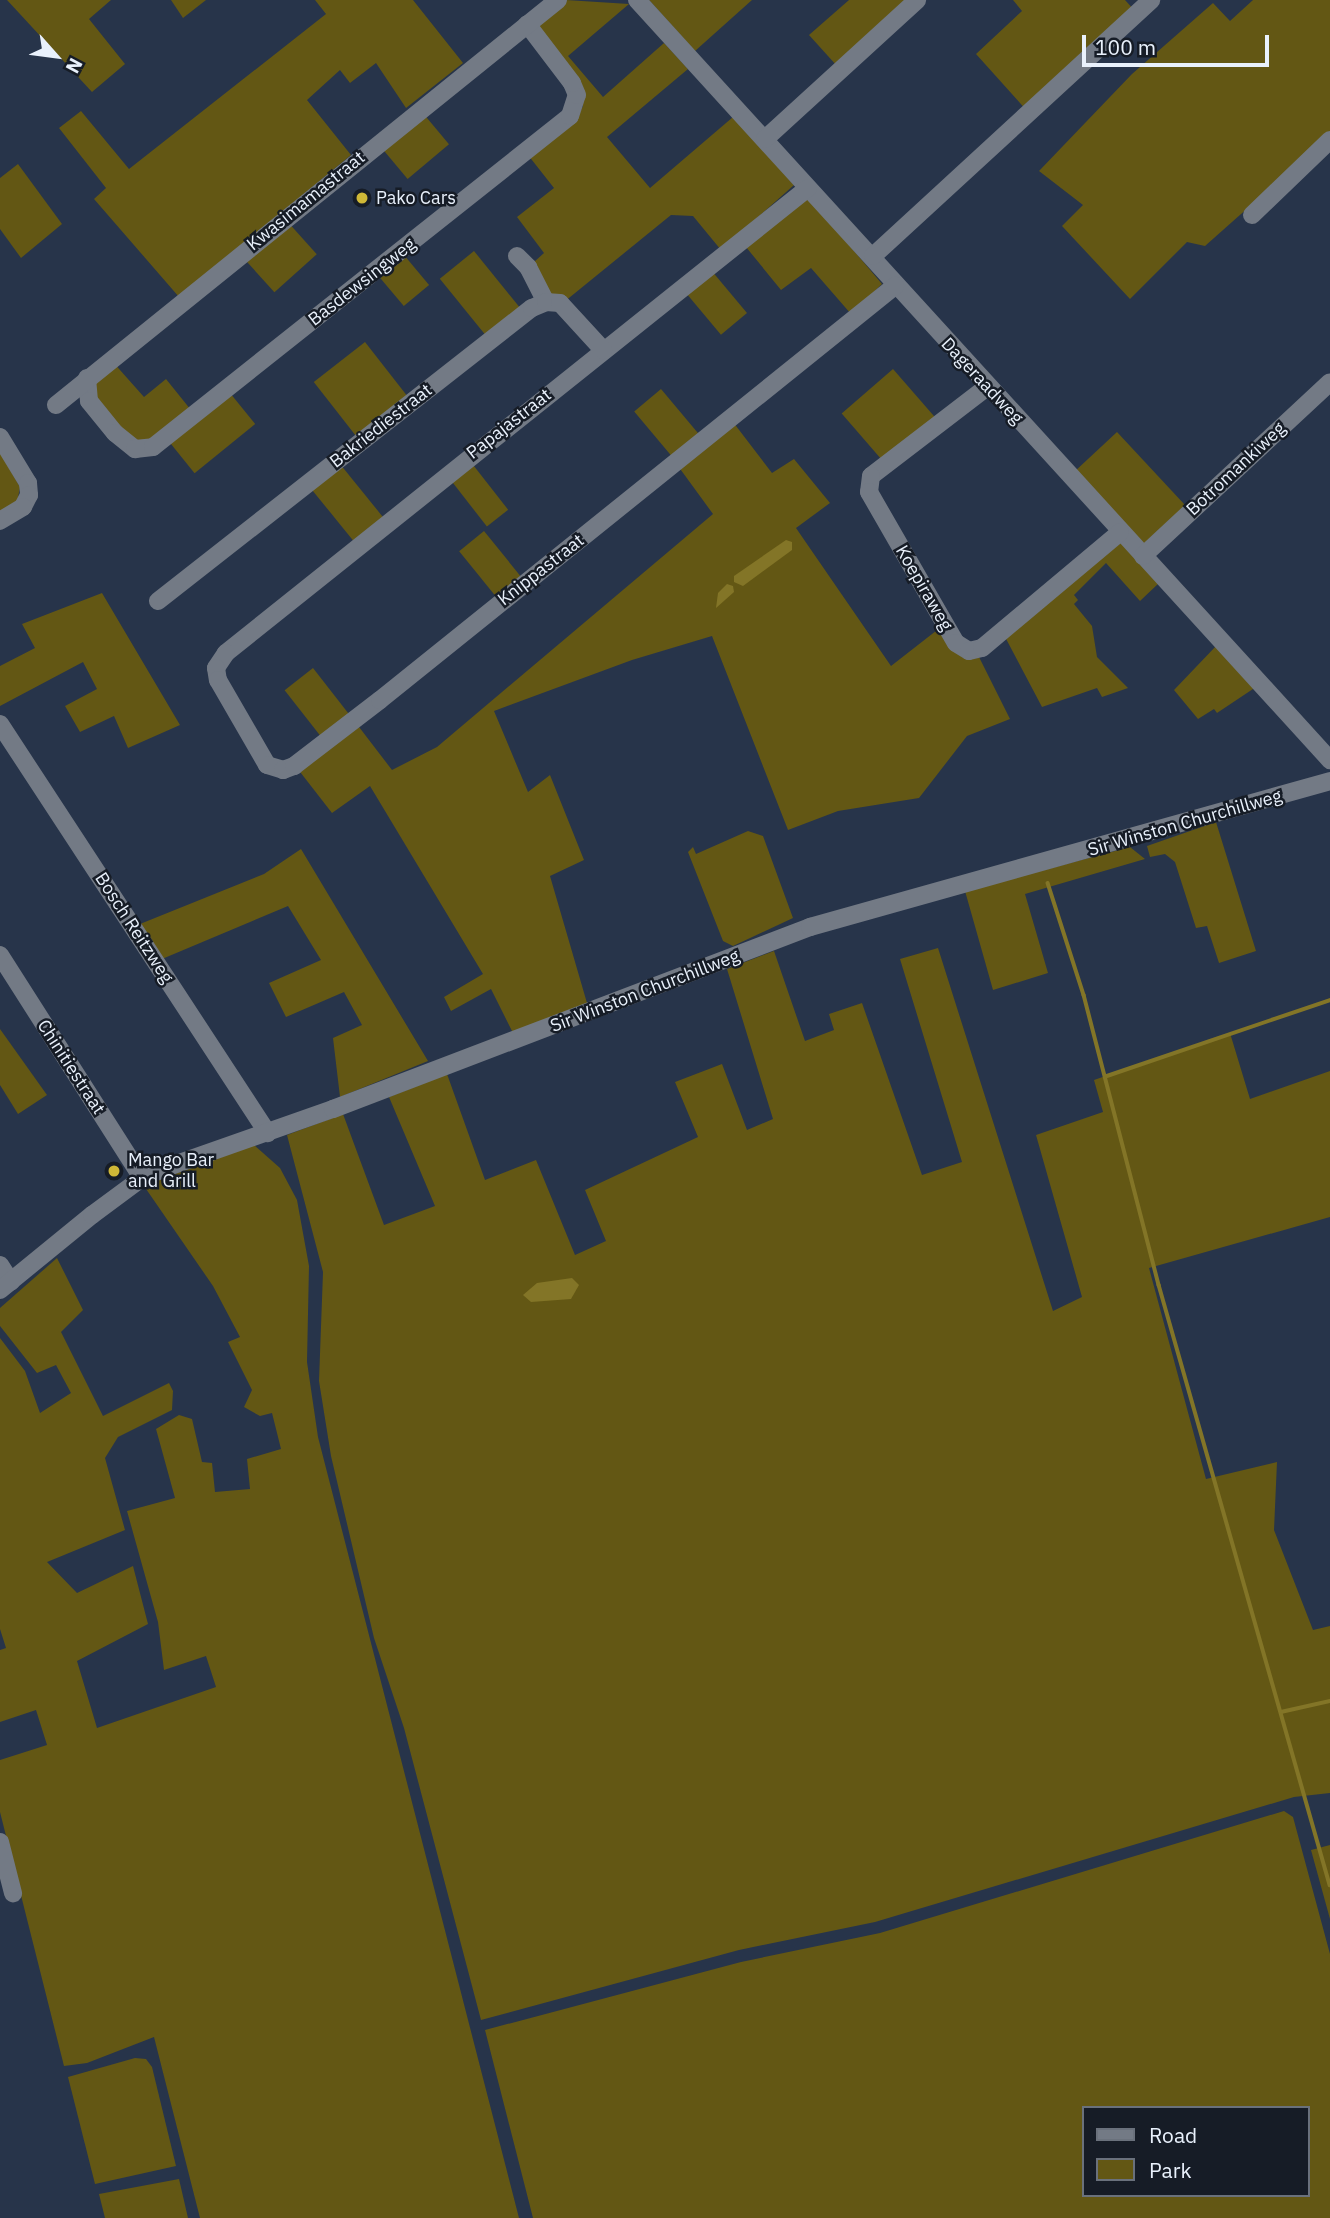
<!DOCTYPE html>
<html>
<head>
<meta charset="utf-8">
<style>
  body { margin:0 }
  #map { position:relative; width:1330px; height:2218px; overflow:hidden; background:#27344a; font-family:"IBM Plex Sans",sans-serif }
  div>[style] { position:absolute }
  .green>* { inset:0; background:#635714; transform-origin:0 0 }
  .water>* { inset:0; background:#837527 }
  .stream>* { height:3.5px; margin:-1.75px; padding:0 1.75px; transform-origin:1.75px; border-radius:1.75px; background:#837527 }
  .minor>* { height:18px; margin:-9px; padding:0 9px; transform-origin:9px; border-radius:9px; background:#737a85 }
  .dots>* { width:19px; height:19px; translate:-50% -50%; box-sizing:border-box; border:4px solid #161c26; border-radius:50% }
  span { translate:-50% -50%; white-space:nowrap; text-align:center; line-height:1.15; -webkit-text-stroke:5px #161c26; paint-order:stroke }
  .poi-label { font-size:18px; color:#e9f1fc }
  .left { translate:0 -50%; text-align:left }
  .street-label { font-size:18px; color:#e9f1fc }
  .legend { position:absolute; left:1082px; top:2106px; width:228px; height:91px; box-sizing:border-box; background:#161c26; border:2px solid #6a717c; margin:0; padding:9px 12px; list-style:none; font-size:21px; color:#e9f1fc }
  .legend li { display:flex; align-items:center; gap:14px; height:35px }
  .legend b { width:35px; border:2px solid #6a717c }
  .north { position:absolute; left:21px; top:21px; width:70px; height:70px; -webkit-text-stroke:5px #161c26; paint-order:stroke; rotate:118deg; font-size:19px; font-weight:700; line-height:28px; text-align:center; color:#e9f1fc }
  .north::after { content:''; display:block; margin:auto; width:24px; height:32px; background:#e9f1fc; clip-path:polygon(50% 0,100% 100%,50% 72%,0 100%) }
  .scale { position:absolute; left:1082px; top:35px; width:187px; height:32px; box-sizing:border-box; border:4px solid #e9f1fc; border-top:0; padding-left:9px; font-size:21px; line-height:24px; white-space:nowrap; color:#e9f1fc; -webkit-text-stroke:5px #161c26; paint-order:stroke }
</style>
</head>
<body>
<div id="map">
  <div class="green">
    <i style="clip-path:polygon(7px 0,111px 0,89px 19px,125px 64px,92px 92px)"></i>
    <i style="clip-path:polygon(171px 0,206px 0,183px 18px)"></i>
    <i style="clip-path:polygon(315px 0,413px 0,463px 63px,406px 108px,376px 63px,350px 83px,340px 70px,307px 100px,351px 155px,179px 297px,94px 199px,106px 188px,59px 128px,81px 111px,129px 169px,326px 14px)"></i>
    <i style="clip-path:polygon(566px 0,629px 4px,568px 56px,603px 97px,664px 43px,688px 69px,607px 137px,650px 188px,733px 117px,794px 185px,721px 250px,693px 216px,671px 215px,564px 302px,544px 294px,534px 262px,544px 253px,517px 217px,554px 188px,528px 155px,578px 116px,583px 106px,583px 96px,538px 25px)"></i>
    <i style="clip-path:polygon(649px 0,752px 0,695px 51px)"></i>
    <i style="clip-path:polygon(849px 0,910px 0,837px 66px,809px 35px)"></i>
    <i style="clip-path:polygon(1013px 0,1125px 0,1135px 11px,1028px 112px,976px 54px,1022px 11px)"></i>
    <i style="clip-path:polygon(1253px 0,1330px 0,1330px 135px,1205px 246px,1187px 242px,1130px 299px,1062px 226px,1083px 205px,1039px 171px,1132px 74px,1213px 3px,1230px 21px)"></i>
    <i style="left:422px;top:112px;width:42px;height:54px;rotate:50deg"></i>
    <i style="clip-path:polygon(18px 164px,62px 224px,21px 258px,0 229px,0 178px)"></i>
    <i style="clip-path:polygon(810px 199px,882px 284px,851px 314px,811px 268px,781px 290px,746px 247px,800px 200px)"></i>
    <i style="left:286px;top:220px;width:46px;height:57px;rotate:48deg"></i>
    <i style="left:474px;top:251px;width:77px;height:44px;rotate:51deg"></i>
    <i style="left:404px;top:255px;width:39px;height:33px;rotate:50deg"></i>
    <i style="left:711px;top:270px;width:56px;height:34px;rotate:50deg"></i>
    <i style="left:365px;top:342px;width:73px;height:65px;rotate:52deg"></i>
    <i style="clip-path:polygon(112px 361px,144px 397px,166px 379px,195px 415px,142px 446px,119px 433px,89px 384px)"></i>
    <i style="left:893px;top:369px;width:68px;height:68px;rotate:49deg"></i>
    <i style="left:661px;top:389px;width:62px;height:35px;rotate:50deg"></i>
    <i style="left:230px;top:393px;width:40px;height:78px;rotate:51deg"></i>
    <i style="clip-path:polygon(733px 422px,772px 473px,794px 459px,830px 503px,796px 528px,891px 666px,941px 627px,978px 655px,1010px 719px,967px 736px,919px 798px,838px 811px,788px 830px,712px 636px,632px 660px,494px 711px,528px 792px,550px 775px,584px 860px,550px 876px,587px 1003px,513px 1033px,491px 989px,451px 1011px,444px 997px,483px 974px,370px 786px,332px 813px,297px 768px,356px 723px,392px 770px,437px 747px,713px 514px,678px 466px)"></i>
    <i style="left:1117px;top:432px;width:100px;height:62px;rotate:47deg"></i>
    <i style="clip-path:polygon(0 452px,20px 487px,17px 503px,0 513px)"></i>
    <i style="left:470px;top:461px;width:62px;height:27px;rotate:52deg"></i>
    <i style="left:340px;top:464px;width:70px;height:38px;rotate:51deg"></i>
    <i style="left:484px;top:531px;width:60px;height:32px;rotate:51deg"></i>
    <i style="clip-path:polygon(1122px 542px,1159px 583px,1140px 601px,1106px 563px,1074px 595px,1078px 600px,1074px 604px,1092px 626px,1097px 657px,1128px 688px,1102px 697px,1097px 688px,1042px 707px,1004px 635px)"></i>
    <i style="clip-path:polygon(102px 593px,180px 725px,128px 748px,114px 716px,80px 732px,65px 706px,97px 689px,83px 662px,0 706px,0 666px,35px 648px,22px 624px)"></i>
    <i style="clip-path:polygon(1217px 645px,1256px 687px,1217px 713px,1214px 709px,1198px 719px,1174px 690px)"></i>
    <i style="left:313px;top:668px;width:63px;height:36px;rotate:52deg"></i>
    <i style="clip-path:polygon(1216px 822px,1256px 951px,1219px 963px,1207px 926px,1196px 928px,1175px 862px,1165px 854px,1150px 857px,1147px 846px)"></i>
    <i style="clip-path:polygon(748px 831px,763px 836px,793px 918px,733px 946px,723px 941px,688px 852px,693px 847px,696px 854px)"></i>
    <i style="clip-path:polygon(1130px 847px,1145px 859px,1025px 894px,1048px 973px,993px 990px,965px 891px)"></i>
    <i style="clip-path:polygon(301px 849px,428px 1061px,340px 1097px,333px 1038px,362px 1025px,344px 992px,286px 1017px,269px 983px,321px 960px,288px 906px,162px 959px,140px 924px,264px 874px)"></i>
    <i style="clip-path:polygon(938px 948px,1053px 1311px,1082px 1297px,1036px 1135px,1103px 1112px,1094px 1080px,1230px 1033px,1250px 1099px,1330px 1071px,1330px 1217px,1149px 1268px,1206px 1479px,1277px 1462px,1274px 1530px,1313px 1630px,1330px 1626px,1330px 1793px,1294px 1797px,875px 1922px,739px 1950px,481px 2020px,404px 1728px,374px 1638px,331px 1456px,319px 1381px,323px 1272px,287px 1135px,343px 1114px,384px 1225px,435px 1206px,389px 1097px,447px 1074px,485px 1180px,536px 1160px,575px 1255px,606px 1241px,585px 1190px,698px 1137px,675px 1082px,722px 1064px,747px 1130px,773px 1119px,727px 969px,774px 951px,805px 1041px,834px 1030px,829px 1014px,862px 1003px,922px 1175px,962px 1162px,900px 959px)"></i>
    <i style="clip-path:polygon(0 1029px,47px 1095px,18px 1114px,0 1085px)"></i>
    <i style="clip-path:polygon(253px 1144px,280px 1168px,297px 1200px,309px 1266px,307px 1362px,318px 1437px,519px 2218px,200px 2218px,154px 2037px,87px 2063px,64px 2066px,0 1812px,0 1760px,47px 1745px,36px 1710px,0 1722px,0 1650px,6px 1648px,0 1629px,0 1338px,25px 1371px,40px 1413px,71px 1393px,56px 1365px,37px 1373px,0 1326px,0 1308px,57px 1258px,83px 1310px,61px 1332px,103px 1416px,169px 1383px,173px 1391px,172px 1410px,118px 1437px,105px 1458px,125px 1530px,47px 1562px,77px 1593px,133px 1566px,148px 1624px,77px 1661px,97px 1728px,216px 1687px,206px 1656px,164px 1670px,158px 1622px,127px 1511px,175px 1498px,156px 1429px,179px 1415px,192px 1419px,202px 1462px,212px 1463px,215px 1492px,250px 1489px,247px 1459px,281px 1449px,272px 1413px,260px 1416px,244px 1407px,252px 1390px,228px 1342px,240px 1337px,213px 1286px,144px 1186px)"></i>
    <i style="clip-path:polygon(evenodd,1284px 1811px,1293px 1817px,1330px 1954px,1330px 2218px,533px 2218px,485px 2030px,741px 1962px,880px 1933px,1284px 1811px,1083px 2108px,1307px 2108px,1307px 2195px,1083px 2195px,1083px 2108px)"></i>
    <i style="clip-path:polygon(1330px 1845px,1330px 1919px,1311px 1850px)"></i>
    <i style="clip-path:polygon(135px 2058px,146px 2059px,152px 2067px,176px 2166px,95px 2184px,68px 2077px)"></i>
    <i style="clip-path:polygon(179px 2179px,188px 2218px,105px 2218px,99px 2194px)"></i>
  </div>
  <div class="water">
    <i style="clip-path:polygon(786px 540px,792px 542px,792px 550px,743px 586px,734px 582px,734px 576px)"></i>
    <i style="clip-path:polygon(727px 584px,733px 586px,734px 592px,716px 608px,718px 593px)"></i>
    <i style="clip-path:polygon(572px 1278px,579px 1285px,571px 1299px,531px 1302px,523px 1295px,537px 1283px)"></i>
  </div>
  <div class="stream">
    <i style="left:1048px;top:883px;width:118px;rotate:72.2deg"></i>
    <i style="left:1084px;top:995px;width:300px;rotate:75.5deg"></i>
    <i style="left:1159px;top:1285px;width:624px;rotate:74.09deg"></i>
    <i style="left:1107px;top:1076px;width:236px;rotate:-18.8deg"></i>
    <i style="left:1281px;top:1712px;width:50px;rotate:-12.7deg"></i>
  </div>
  <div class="minor">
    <i style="left:637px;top:0;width:1029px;rotate:47.64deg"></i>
    <i style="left:765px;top:139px;width:206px;rotate:-42.4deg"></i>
    <i style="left:808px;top:188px;width:745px;rotate:141.38deg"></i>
    <i style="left:226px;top:653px;width:18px;rotate:124deg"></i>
    <i style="left:216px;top:668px;width:12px;rotate:81deg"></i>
    <i style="left:218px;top:680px;width:98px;rotate:60deg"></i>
    <i style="left:267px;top:765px;width:17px;rotate:17deg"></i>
    <i style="left:283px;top:770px;width:12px;rotate:-20deg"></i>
    <i style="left:294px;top:766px;width:108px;rotate:-37.5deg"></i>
    <i style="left:380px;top:700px;width:661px;rotate:-38.8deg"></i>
    <i style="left:1252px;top:215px;width:108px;rotate:-43.9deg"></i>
    <i style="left:517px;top:256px;width:16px;rotate:45deg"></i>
    <i style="left:528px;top:267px;width:39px;rotate:63deg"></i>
    <i style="left:873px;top:256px;width:378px;rotate:-42.6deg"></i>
    <i style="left:87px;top:378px;width:23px;rotate:85deg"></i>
    <i style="left:89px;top:401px;width:41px;rotate:50.9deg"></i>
    <i style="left:115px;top:433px;width:26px;rotate:39deg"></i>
    <i style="left:135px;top:449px;width:18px;rotate:-6deg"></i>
    <i style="left:153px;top:447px;width:532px;rotate:-38.44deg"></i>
    <i style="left:570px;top:116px;width:22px;rotate:-72deg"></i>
    <i style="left:577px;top:95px;width:13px;rotate:-113deg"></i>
    <i style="left:572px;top:83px;width:74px;rotate:-127.3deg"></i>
    <i style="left:987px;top:387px;width:146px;rotate:142.5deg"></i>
    <i style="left:871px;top:476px;width:16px;rotate:97deg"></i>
    <i style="left:869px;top:492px;width:174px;rotate:60.1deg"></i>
    <i style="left:956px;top:643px;width:15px;rotate:32deg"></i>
    <i style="left:969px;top:651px;width:13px;rotate:-13deg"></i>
    <i style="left:982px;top:648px;width:180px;rotate:-40deg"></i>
    <i style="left:56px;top:405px;width:645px;rotate:-38.9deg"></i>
    <i style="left:0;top:437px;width:54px;rotate:58.7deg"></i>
    <i style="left:28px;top:483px;width:12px;rotate:85deg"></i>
    <i style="left:29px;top:495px;width:13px;rotate:117deg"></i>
    <i style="left:23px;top:507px;width:27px;rotate:149deg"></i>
    <i style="left:1143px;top:556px;width:255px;rotate:-42.9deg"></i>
    <i style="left:158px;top:601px;width:475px;rotate:-38.1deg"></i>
    <i style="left:532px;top:308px;width:15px;rotate:-23deg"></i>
    <i style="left:546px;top:302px;width:14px;rotate:4deg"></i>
    <i style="left:560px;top:303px;width:64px;rotate:47.5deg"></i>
    <i style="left:0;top:724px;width:489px;rotate:56.8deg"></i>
    <i style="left:0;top:955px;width:264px;rotate:57.5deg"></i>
    <i style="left:0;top:1265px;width:20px;rotate:57deg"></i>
    <i style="left:0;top:1290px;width:119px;rotate:-39.2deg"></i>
    <i style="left:92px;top:1215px;width:62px;rotate:-36.5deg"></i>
    <i style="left:142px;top:1178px;width:28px;rotate:-23deg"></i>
    <i style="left:168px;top:1167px;width:175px;rotate:-19.4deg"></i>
    <i style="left:333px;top:1109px;width:511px;rotate:-20.88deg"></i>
    <i style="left:810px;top:927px;width:540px;rotate:-15.68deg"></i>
    <i style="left:0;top:1842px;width:53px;rotate:75.7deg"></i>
  </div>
  <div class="dots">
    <i style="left:362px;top:198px;background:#cfb837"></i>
    <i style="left:114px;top:1171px;background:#cfb837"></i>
  </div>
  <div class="poi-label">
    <span class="left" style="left:376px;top:198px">Pako Cars</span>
    <span class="left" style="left:128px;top:1171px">Mango Bar<br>and Grill</span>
  </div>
  <div class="street-label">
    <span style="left:306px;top:201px;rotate:-39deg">Kwasimamastraat</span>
    <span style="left:362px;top:282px;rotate:-38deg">Basdewsingweg</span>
    <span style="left:982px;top:381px;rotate:47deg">Dageraadweg</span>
    <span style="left:509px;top:424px;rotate:-38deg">Papajastraat</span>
    <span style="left:381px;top:426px;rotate:-38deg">Bakriediestraat</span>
    <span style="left:1236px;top:469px;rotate:-43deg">Botromankiweg</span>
    <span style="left:541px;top:570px;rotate:-38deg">Knippastraat</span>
    <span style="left:924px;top:588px;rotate:60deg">Koepiraweg</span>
    <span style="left:1185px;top:823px;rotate:-16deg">Sir Winston Churchillweg</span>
    <span style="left:134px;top:928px;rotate:57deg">Bosch Reitzweg</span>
    <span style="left:645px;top:991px;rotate:-21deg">Sir Winston Churchillweg</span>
    <span style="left:71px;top:1067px;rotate:57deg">Chinitiestraat</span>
  </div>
  <ul class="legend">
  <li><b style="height:9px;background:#737a85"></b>Road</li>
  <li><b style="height:19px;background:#635714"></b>Park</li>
  </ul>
  <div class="north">N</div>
  <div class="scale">100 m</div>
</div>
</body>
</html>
